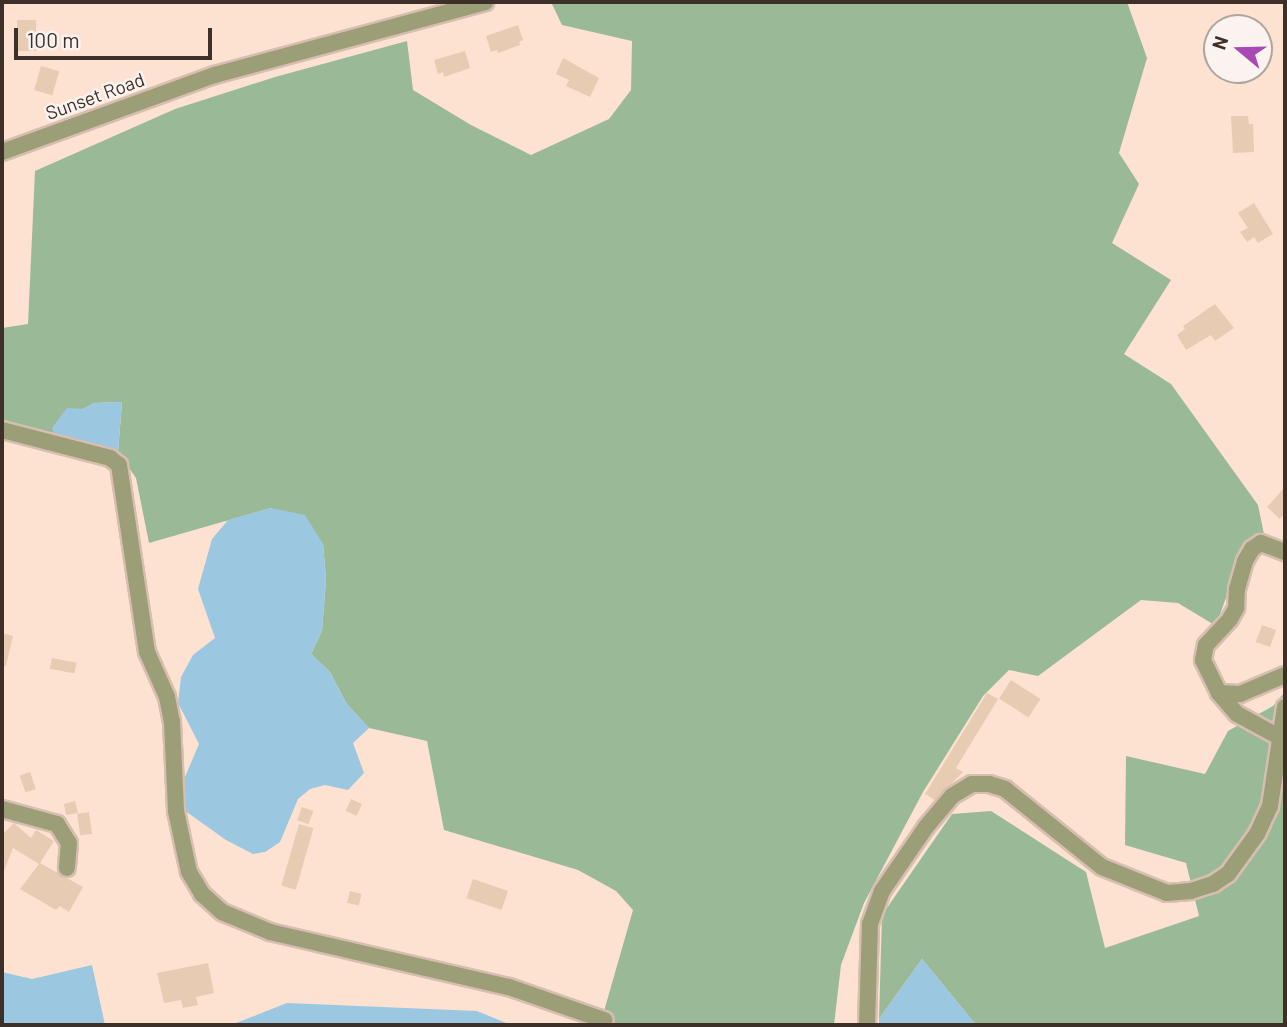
<!DOCTYPE html>
<html>
<head>
<meta charset="utf-8">
<style>
  body { margin:0 }
  #map { position:relative; width:1287px; height:1027px; overflow:hidden; background:#fde2d2; font-family:Barlow,sans-serif }
  div>[style] { position:absolute }
  .forest>* { inset:0; background:#9aba97 }
  .water>* { inset:0; background:#9bc7e1 }
  .building>* { inset:0; background:#e7cbb3; transform-origin:0 0 }
  .roads { filter:drop-shadow(2px 0 #d7beb0) drop-shadow(-2px 0 #d7beb0) drop-shadow(0 2px #d7beb0) drop-shadow(0 -2px #d7beb0) }
  .minor>* { height:16px; margin:-8px; padding:0 8px; transform-origin:8px; border-radius:8px; background:#9c9e77 }
  span { translate:-50% -50%; white-space:nowrap; text-align:center; line-height:1.15; -webkit-text-stroke:5px #faf3ef; paint-order:stroke }
  .street-label { font-size:19px; color:#3d3029 }
  .frame { position:absolute; inset:0; border:4px solid #3d3029; pointer-events:none }
  .north { position:absolute; left:1203px; top:14px; width:70px; height:70px; box-sizing:border-box; background:#faf3ef; border:2px solid #aea5a0; border-radius:50%; rotate:289deg; font-size:19px; font-weight:700; line-height:28px; text-align:center; color:#3d3029 }
  .north::after { content:''; display:block; margin:auto; width:24px; height:32px; background:#a84ab3; clip-path:polygon(50% 0,100% 100%,50% 72%,0 100%) }
  .scale { position:absolute; left:14px; top:28px; width:198px; height:32px; box-sizing:border-box; border:4px solid #3d3029; border-top:0; padding-left:9px; font-size:21px; line-height:24px; white-space:nowrap; color:#3d3029; -webkit-text-stroke:5px #faf3ef; paint-order:stroke }
</style>
</head>
<body>
<div id="map">
  <div class="forest">
    <i style="clip-path:polygon(551px 2px,1127px 2px,1147px 58px,1119px 153px,1139px 184px,1112px 243px,1171px 280px,1124px 354px,1171px 384px,1258px 505px,1264px 534px,1241px 555px,1216px 626px,1178px 603px,1141px 600px,1038px 676px,1009px 670px,983px 696px,923px 792px,864px 903px,841px 965px,834px 1025px,600px 1025px,633px 910px,616px 891px,578px 870px,444px 830px,427px 741px,369px 728px,346px 703px,330px 672px,311px 654px,322px 631px,326px 579px,323px 544px,271px 508px,149px 543px,136px 478px,118px 452px,122px 402px,94px 403px,83px 409px,56px 439px,2px 420px,2px 328px,28px 324px,35px 171px,175px 109px,275px 77px,407px 41px,413px 90px,471px 125px,531px 155px,609px 119px,631px 90px,632px 41px,562px 25px)"></i>
    <i style="clip-path:polygon(1285px 692px,1285px 1025px,976px 1025px,922px 959px,879px 1019px,882px 915px,952px 814px,991px 811px,1086px 872px,1105px 948px,1199px 916px,1186px 863px,1125px 845px,1126px 756px,1205px 774px,1228px 731px,1273px 706px)"></i>
  </div>
  <div class="water">
    <i style="clip-path:polygon(122px 402px,118px 452px,56px 439px,52px 428px,67px 408px,83px 409px,94px 403px)"></i>
    <i style="clip-path:polygon(271px 508px,305px 515px,323px 544px,326px 580px,322px 631px,311px 654px,330px 672px,346px 703px,369px 728px,353px 743px,364px 773px,348px 790px,325px 785px,310px 789px,298px 799px,280px 842px,265px 852px,253px 854px,226px 840px,181px 808px,182px 784px,199px 744px,178px 703px,181px 677px,193px 655px,215px 638px,198px 589px,212px 539px,228px 520px)"></i>
    <i style="clip-path:polygon(922px 959px,976px 1025px,879px 1025px,879px 1019px)"></i>
    <i style="clip-path:polygon(92px 965px,105px 1025px,2px 1025px,2px 972px,32px 979px)"></i>
    <i style="clip-path:polygon(287px 1003px,477px 1011px,511px 1025px,231px 1025px)"></i>
  </div>
  <div class="building">
    <i style="left:17px;top:20px;width:19px;height:31px"></i>
    <i style="clip-path:polygon(518px 25px,523px 40px,519px 42px,520px 45px,498px 53px,497px 50px,491px 52px,486px 36px)"></i>
    <i style="clip-path:polygon(465px 51px,470px 68px,444px 77px,443px 72px,438px 74px,434px 60px)"></i>
    <i style="clip-path:polygon(563px 58px,599px 78px,590px 97px,566px 86px,569px 80px,556px 74px)"></i>
    <i style="left:41px;top:66px;width:19px;height:25px;rotate:16deg"></i>
    <i style="clip-path:polygon(1231px 116px,1248px 116px,1249px 124px,1253px 124px,1254px 152px,1233px 153px)"></i>
    <i style="clip-path:polygon(1254px 203px,1273px 234px,1258px 243px,1254px 237px,1247px 242px,1240px 232px,1248px 228px,1238px 213px)"></i>
    <i style="clip-path:polygon(1215px 304px,1234px 328px,1215px 341px,1211px 335px,1186px 350px,1177px 335px,1185px 329px,1183px 326px)"></i>
    <i style="clip-path:polygon(1285px 487px,1285px 513px,1280px 519px,1267px 507px)"></i>
    <i style="left:1262px;top:625px;width:15px;height:18px;rotate:20deg"></i>
    <i style="clip-path:polygon(2px 633px,13px 636px,6px 666px,2px 665px)"></i>
    <i style="left:52px;top:658px;width:25px;height:11px;rotate:11deg"></i>
    <i style="left:1011px;top:680px;width:35px;height:22px;rotate:33deg"></i>
    <i style="clip-path:polygon(987px 693px,998px 699px,956px 768px,963px 772px,935px 800px,925px 794px)"></i>
    <i style="left:30px;top:772px;width:18px;height:11px;rotate:71deg"></i>
    <i style="left:351px;top:799px;width:12px;height:13px;rotate:24deg"></i>
    <i style="clip-path:polygon(75px 801px,78px 813px,66px 815px,64px 804px)"></i>
    <i style="left:302px;top:807px;width:12px;height:14px;rotate:20deg"></i>
    <i style="left:89px;top:812px;width:22px;height:12px;rotate:82deg"></i>
    <i style="clip-path:polygon(14px 823px,31px 838px,36px 830px,54px 841px,40px 863px,83px 887px,69px 912px,60px 906px,56px 910px,20px 889px,39px 864px,13px 848px,2px 876px,2px 835px)"></i>
    <i style="left:299px;top:824px;width:15px;height:64px;rotate:16deg"></i>
    <i style="left:473px;top:879px;width:37px;height:20px;rotate:19deg"></i>
    <i style="left:350px;top:891px;width:12px;height:12px;rotate:14deg"></i>
    <i style="clip-path:polygon(208px 963px,214px 993px,196px 997px,198px 1005px,183px 1008px,181px 1000px,164px 1003px,157px 973px)"></i>
  </div>
  <div class="roads">
    <div class="minor">
      <i style="left:2px;top:152px;width:226px;rotate:-19.9deg"></i>
      <i style="left:215px;top:75px;width:280px;rotate:-15.1deg"></i>
      <i style="left:2px;top:430px;width:112px;rotate:14.5deg"></i>
      <i style="left:110px;top:458px;width:11px;rotate:38deg"></i>
      <i style="left:119px;top:465px;width:189px;rotate:81.5deg"></i>
      <i style="left:147px;top:652px;width:49px;rotate:66deg"></i>
      <i style="left:167px;top:697px;width:25px;rotate:79deg"></i>
      <i style="left:172px;top:722px;width:89px;rotate:87.4deg"></i>
      <i style="left:176px;top:811px;width:62px;rotate:78deg"></i>
      <i style="left:189px;top:872px;width:26px;rotate:59deg"></i>
      <i style="left:202px;top:894px;width:27px;rotate:42deg"></i>
      <i style="left:222px;top:912px;width:52px;rotate:22.6deg"></i>
      <i style="left:270px;top:932px;width:245px;rotate:13deg"></i>
      <i style="left:509px;top:987px;width:101px;rotate:19.2deg"></i>
      <i style="left:1219px;top:693px;width:37px;rotate:-116deg"></i>
      <i style="left:1203px;top:660px;width:15px;rotate:-79deg"></i>
      <i style="left:1206px;top:645px;width:35px;rotate:-47deg"></i>
      <i style="left:1230px;top:619px;width:13px;rotate:-61deg"></i>
      <i style="left:1236px;top:608px;width:19px;rotate:-87deg"></i>
      <i style="left:1237px;top:589px;width:29px;rotate:-74deg"></i>
      <i style="left:1245px;top:561px;width:14px;rotate:-60deg"></i>
      <i style="left:1252px;top:549px;width:11px;rotate:-34deg"></i>
      <i style="left:1261px;top:543px;width:26px;rotate:21deg"></i>
      <i style="left:1281px;top:738px;width:50px;rotate:-151.4deg"></i>
      <i style="left:1237px;top:714px;width:28px;rotate:-131deg"></i>
      <i style="left:1219px;top:693px;width:21px;rotate:3deg"></i>
      <i style="left:1240px;top:694px;width:49px;rotate:-22.9deg"></i>
      <i style="left:2px;top:809px;width:57px;rotate:15.3deg"></i>
      <i style="left:57px;top:824px;width:22px;rotate:58deg"></i>
      <i style="left:69px;top:843px;width:25px;rotate:95deg"></i>
      <i style="left:867px;top:1025px;width:101px;rotate:-88.3deg"></i>
      <i style="left:870px;top:924px;width:35px;rotate:-70deg"></i>
      <i style="left:882px;top:891px;width:78px;rotate:-55.5deg"></i>
      <i style="left:926px;top:827px;width:40px;rotate:-50deg"></i>
      <i style="left:952px;top:796px;width:23px;rotate:-31deg"></i>
      <i style="left:972px;top:784px;width:17px"></i>
      <i style="left:989px;top:784px;width:17px;rotate:17deg"></i>
      <i style="left:1005px;top:789px;width:124px;rotate:38.8deg"></i>
      <i style="left:1102px;top:867px;width:70px;rotate:21.8deg"></i>
      <i style="left:1167px;top:893px;width:24px;rotate:-5deg"></i>
      <i style="left:1191px;top:891px;width:23px;rotate:-18deg"></i>
      <i style="left:1213px;top:884px;width:18px;rotate:-34deg"></i>
      <i style="left:1228px;top:874px;width:49px;rotate:-54.1deg"></i>
      <i style="left:1257px;top:834px;width:31px;rotate:-65deg"></i>
      <i style="left:1270px;top:806px;width:100px;rotate:-81.4deg"></i>
    </div>
  </div>
  <div class="street-label">
    <span style="left:95px;top:96px;rotate:-20deg">Sunset Road</span>
  </div>
  <div class="frame"></div>
  <div class="north">N</div>
  <div class="scale">100 m</div>
</div>
</body>
</html>
